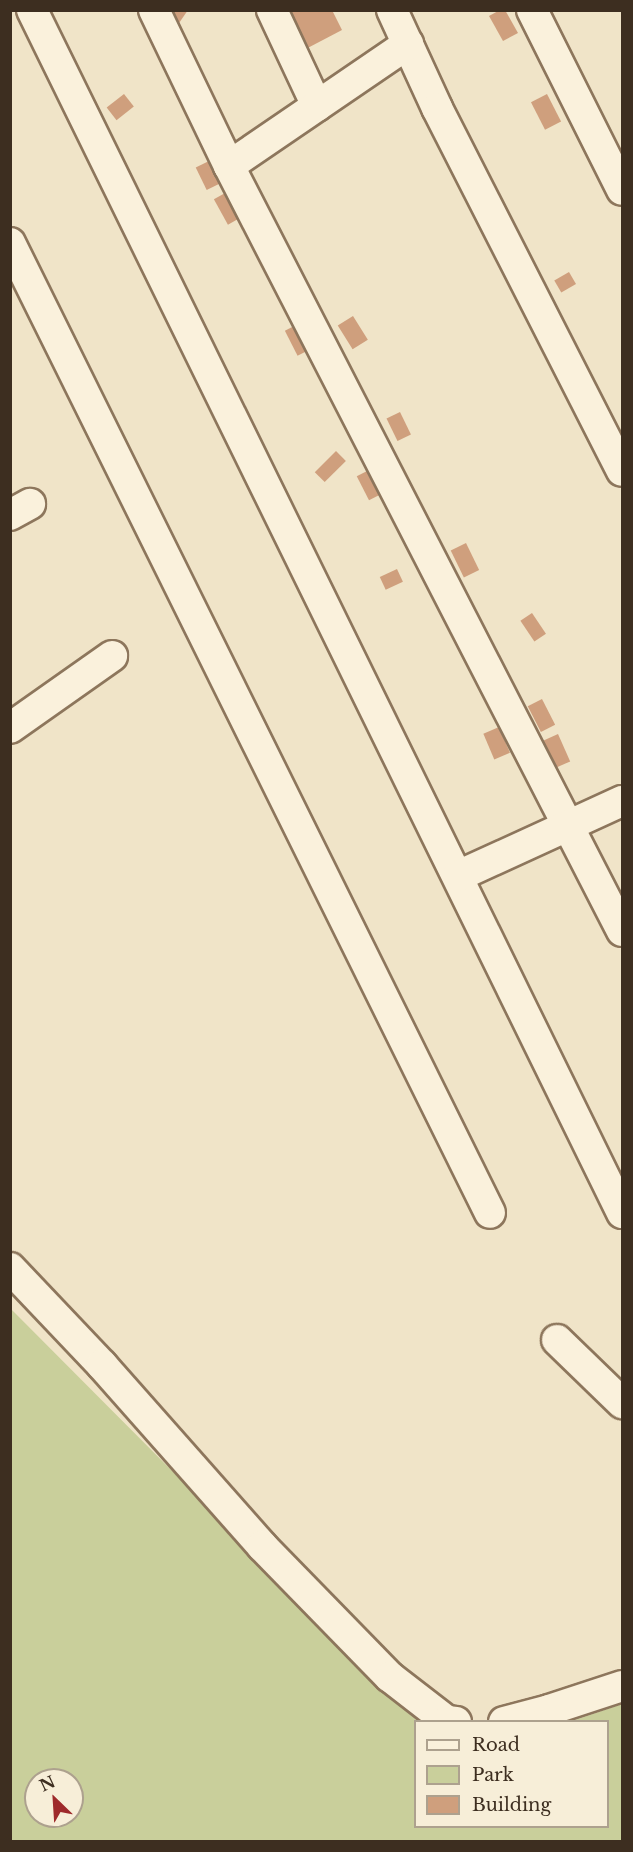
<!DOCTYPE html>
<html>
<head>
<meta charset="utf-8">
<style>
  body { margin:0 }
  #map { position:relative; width:633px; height:1852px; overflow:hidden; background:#f0e4c8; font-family:"Libre Baskerville",serif }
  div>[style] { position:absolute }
  .green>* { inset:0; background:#c9cf9b }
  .building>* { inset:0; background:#cf9f7d; transform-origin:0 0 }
  .roads { filter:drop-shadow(2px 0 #8d765c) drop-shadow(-2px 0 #8d765c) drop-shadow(0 2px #8d765c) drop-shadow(0 -2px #8d765c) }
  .minor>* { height:30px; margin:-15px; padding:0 15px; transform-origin:15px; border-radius:15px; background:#faf1dc }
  span { translate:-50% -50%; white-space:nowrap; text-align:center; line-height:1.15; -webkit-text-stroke:5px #f7eed8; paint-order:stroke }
  .frame { position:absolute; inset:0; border:12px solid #3d2e20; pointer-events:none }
  .legend { position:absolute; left:414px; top:1720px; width:195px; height:108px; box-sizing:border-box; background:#f7eed8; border:2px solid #ada18e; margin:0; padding:8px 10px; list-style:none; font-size:18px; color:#3d2e20 }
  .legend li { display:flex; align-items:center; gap:12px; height:30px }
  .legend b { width:30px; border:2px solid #ada18e }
  .north { position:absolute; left:24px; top:1768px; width:60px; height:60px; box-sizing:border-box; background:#f7eed8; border:2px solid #ada18e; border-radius:50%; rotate:335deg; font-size:16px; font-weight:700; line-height:24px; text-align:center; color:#3d2e20 }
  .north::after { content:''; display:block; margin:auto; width:21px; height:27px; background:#9e2a2b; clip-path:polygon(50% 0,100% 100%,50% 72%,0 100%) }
</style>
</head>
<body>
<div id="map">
  <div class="green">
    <i style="clip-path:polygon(evenodd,10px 1308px,421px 1721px,416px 1722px,416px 1826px,608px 1826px,608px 1722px,572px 1721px,622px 1704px,622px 1841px,11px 1841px,10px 1308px,36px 1780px,72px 1780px,72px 1816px,36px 1816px,36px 1780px)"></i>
  </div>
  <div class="building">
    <i style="clip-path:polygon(165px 10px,188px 10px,177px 26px)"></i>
    <i style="clip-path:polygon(279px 10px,332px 10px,342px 30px,300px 52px)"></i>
    <i style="clip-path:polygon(500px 10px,505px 10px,518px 33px,503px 41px,489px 16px)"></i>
    <i style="left:124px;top:94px;width:16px;height:22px;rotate:52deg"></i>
    <i style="left:547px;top:94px;width:31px;height:18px;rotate:63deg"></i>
    <i style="left:211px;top:160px;width:25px;height:17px;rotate:64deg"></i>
    <i style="left:227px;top:192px;width:29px;height:15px;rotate:61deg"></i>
    <i style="left:569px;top:272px;width:14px;height:17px;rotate:60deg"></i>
    <i style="left:353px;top:316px;width:28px;height:18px;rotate:58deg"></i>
    <i style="left:300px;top:323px;width:28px;height:17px;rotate:63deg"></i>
    <i style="left:400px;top:412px;width:25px;height:15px;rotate:64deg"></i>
    <i style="left:336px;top:451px;width:14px;height:30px;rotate:45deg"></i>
    <i style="left:371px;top:469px;width:27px;height:16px;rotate:63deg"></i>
    <i style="left:466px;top:543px;width:30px;height:17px;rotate:64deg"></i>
    <i style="left:397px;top:569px;width:14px;height:19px;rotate:65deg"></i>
    <i style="left:532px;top:613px;width:25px;height:14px;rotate:56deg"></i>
    <i style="left:542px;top:699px;width:29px;height:16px;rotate:63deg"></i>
    <i style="left:499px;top:727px;width:28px;height:17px;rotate:67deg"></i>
    <i style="left:558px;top:734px;width:30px;height:17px;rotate:66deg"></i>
  </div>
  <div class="roads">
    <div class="minor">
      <i style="left:32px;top:10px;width:1340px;rotate:63.87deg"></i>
      <i style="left:154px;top:10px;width:173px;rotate:64.3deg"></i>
      <i style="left:229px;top:166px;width:860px;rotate:62.81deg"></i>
      <i style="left:272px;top:10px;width:106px;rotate:64.9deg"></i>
      <i style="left:392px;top:10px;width:108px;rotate:65.3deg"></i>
      <i style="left:437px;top:108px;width:407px;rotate:63deg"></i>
      <i style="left:532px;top:10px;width:201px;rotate:63.4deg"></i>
      <i style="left:229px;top:166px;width:217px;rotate:-34.3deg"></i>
      <i style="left:10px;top:243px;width:1082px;rotate:63.67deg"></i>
      <i style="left:10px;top:515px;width:23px;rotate:-29deg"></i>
      <i style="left:10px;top:728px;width:125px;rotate:-35.2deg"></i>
      <i style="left:458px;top:876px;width:180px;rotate:-24.6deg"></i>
      <i style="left:10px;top:1268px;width:134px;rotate:46.5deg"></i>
      <i style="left:102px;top:1365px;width:242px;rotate:48.5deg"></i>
      <i style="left:262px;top:1546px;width:183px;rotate:45.7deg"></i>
      <i style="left:390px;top:1677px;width:72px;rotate:37.7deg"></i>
      <i style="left:447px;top:1721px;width:9px;rotate:6deg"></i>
      <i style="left:557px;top:1340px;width:91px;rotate:44.1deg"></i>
      <i style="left:504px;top:1722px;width:47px;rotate:-14.9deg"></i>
      <i style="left:549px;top:1710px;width:77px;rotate:-18.2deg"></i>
    </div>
  </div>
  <div class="frame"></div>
  <ul class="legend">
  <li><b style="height:8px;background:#faf1dc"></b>Road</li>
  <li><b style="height:16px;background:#c9cf9b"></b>Park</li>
  <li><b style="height:16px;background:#cf9f7d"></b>Building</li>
  </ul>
  <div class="north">N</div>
</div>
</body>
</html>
